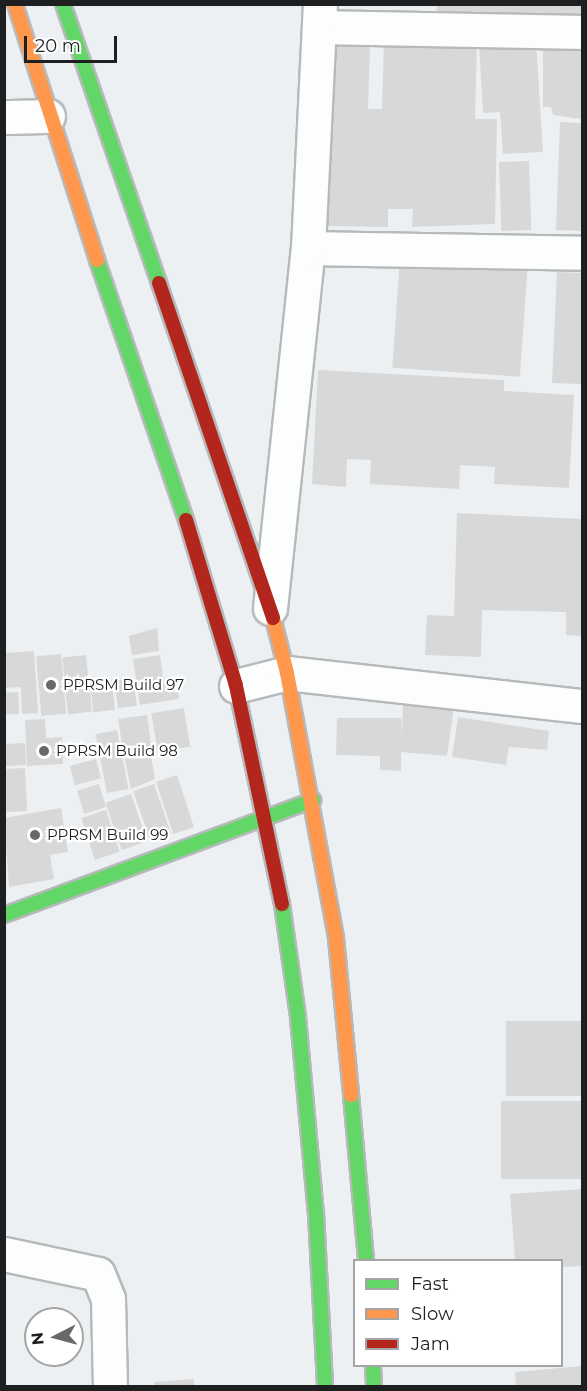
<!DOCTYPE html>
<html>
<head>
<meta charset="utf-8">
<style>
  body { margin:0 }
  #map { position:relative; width:587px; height:1391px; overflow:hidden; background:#edf0f2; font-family:Montserrat,sans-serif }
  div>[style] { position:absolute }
  .building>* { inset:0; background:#d8d8d8; transform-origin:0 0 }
  .roads { filter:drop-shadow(2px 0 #b7b9ba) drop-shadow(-2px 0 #b7b9ba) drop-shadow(0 2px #b7b9ba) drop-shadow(0 -2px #b7b9ba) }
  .street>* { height:33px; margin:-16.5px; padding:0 16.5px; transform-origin:16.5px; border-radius:16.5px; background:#fcfdfd }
  .fast>* { height:14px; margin:-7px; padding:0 7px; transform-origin:7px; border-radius:7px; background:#63d668 }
  .slow>* { height:14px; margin:-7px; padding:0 7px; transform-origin:7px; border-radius:7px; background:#ff974d }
  .jam>* { height:14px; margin:-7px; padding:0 7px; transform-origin:7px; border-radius:7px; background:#b3261e }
  .dots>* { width:16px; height:16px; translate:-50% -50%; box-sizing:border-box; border:3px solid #fff; border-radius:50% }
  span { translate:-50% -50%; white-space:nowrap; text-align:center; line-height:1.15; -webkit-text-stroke:4.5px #fff; paint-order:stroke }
  .poi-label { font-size:15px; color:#1d1f21 }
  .left { translate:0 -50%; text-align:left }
  .frame { position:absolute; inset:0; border:6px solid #1d1f21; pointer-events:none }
  .legend { position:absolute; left:353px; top:1259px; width:210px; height:108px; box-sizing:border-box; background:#fff; border:2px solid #a5a5a6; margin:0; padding:8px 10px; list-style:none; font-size:18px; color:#1d1f21 }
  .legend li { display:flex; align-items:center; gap:12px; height:30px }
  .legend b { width:30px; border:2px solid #a5a5a6 }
  .north { position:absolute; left:24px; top:1307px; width:60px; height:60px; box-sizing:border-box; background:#fff; border:2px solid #a5a5a6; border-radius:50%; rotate:264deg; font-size:16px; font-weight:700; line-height:24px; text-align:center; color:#1d1f21 }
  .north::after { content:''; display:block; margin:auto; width:21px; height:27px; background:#66686a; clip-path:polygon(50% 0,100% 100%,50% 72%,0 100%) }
  .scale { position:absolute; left:24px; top:36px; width:93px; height:27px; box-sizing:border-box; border:3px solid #1d1f21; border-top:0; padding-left:8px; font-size:18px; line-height:21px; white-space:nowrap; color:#1d1f21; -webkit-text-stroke:4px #fff; paint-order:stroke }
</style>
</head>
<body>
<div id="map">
  <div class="building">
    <i style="clip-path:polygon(437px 4px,582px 4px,582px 23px,436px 15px)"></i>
    <i style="clip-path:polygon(582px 36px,582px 119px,553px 115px,551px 107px,543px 107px,543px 37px)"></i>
    <i style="clip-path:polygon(384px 41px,477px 42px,475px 119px,497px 119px,495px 224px,412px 227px,413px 209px,388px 209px,388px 227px,327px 226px,331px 46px,370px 46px,368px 109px,382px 109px)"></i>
    <i style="clip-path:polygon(536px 42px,543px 152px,503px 154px,500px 112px,483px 113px,479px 45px)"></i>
    <i style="clip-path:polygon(560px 122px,582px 123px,582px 231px,556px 230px)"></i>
    <i style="left:529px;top:161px;width:69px;height:30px;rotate:88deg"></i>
    <i style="left:400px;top:257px;width:128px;height:111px;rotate:4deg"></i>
    <i style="clip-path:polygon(557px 272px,582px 273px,582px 384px,552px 383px)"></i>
    <i style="clip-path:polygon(318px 370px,504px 380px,504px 391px,574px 395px,569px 488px,494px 484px,495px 467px,460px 465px,459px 489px,370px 484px,371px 460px,347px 459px,346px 487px,312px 484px)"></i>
    <i style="clip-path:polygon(457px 513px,582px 519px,582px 636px,566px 635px,566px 612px,482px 610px,481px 657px,425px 655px,427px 615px,454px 616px)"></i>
    <i style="clip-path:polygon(157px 628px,159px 651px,132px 655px,129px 636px)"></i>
    <i style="clip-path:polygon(34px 651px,38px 713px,22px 714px,21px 687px,5px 688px,4px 653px)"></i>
    <i style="left:61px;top:654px;width:60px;height:25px;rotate:85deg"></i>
    <i style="left:86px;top:655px;width:57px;height:24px;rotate:84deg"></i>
    <i style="clip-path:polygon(160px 655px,164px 684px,177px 683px,179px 699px,140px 705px,133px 659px)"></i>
    <i style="left:133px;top:678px;width:28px;height:19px;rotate:82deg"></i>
    <i style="left:112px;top:681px;width:29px;height:22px;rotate:84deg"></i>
    <i style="left:18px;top:692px;width:22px;height:14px;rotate:87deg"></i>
    <i style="clip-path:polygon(403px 700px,454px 708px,447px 756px,401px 752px,401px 771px,380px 770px,380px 756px,336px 755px,337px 718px,401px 718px,402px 735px)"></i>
    <i style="left:184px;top:708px;width:39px;height:33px;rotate:81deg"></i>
    <i style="left:147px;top:715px;width:36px;height:29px;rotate:82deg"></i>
    <i style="clip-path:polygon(458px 717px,549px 731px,547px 750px,509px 747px,506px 765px,452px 757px)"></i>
    <i style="clip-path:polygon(45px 719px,46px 738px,62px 737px,63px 764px,27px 766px,25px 720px)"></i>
    <i style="left:117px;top:730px;width:60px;height:22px;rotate:79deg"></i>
    <i style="left:25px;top:743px;width:22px;height:21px;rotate:87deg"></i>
    <i style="clip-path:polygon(151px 756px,155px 779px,131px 789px,125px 759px)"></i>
    <i style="left:96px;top:759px;width:20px;height:27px;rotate:75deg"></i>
    <i style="left:25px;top:768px;width:43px;height:21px;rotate:87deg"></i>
    <i style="left:177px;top:775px;width:55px;height:22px;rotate:72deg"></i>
    <i style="left:99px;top:784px;width:24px;height:23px;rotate:73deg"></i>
    <i style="left:154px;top:784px;width:53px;height:22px;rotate:71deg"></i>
    <i style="left:131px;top:794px;width:50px;height:27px;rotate:71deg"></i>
    <i style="clip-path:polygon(61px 808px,68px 852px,50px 855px,54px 879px,9px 887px,4px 818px)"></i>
    <i style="left:106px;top:810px;width:44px;height:26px;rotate:72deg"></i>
    <i style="left:582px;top:1021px;width:75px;height:76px;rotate:90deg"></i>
    <i style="left:582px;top:1101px;width:78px;height:81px;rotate:90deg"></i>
    <i style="clip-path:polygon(582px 1189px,582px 1266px,562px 1267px,562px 1260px,515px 1260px,510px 1194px)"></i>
    <i style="clip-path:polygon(582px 1366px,582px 1386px,516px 1386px,515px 1372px)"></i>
    <i style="clip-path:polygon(194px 1379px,194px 1386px,154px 1386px,154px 1382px)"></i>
  </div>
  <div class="roads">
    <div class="street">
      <i style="left:319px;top:27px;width:263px;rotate:1.1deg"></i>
      <i style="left:4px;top:117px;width:44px;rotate:-1.3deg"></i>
      <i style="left:308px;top:248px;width:274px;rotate:1deg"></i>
      <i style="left:270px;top:608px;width:362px;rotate:-84deg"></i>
      <i style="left:308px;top:248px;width:244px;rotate:-87.2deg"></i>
      <i style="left:236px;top:686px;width:53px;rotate:-14.3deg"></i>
      <i style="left:287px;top:673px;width:297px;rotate:6.4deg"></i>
      <i style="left:4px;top:1254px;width:96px;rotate:12deg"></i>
      <i style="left:98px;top:1274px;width:27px;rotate:68deg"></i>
      <i style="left:108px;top:1299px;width:87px;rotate:88.7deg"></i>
    </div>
    <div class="fast">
      <i style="left:63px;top:4px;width:295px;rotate:71deg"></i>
      <i style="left:97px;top:260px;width:275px;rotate:71.1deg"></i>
      <i style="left:282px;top:904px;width:114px;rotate:81.9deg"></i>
      <i style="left:298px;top:1017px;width:197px;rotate:84.8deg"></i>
      <i style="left:316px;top:1213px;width:173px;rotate:87deg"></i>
      <i style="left:4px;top:915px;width:330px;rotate:-20.4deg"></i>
      <i style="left:351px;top:1095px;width:166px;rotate:84.8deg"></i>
      <i style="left:373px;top:1366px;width:20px;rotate:87deg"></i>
    </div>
    <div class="slow">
      <i style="left:15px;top:4px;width:269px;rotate:72.2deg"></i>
      <i style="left:273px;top:618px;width:57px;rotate:75.7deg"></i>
      <i style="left:287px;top:673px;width:269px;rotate:79.5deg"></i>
      <i style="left:336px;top:938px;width:158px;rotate:84.5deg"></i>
    </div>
    <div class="jam">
      <i style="left:159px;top:283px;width:354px;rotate:71.2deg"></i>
      <i style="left:186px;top:520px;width:173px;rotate:73.2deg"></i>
      <i style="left:236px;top:686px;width:223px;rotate:78.1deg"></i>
    </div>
  </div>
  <div class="dots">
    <i style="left:51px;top:685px;background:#66686a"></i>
    <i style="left:44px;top:751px;background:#66686a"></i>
    <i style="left:35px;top:835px;background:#66686a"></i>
  </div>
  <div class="poi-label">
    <span class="left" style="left:63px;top:685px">PPRSM Build 97</span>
    <span class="left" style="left:56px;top:751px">PPRSM Build 98</span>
    <span class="left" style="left:47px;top:835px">PPRSM Build 99</span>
  </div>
  <div class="frame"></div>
  <ul class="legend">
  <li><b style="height:8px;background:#63d668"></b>Fast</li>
  <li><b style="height:8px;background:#ff974d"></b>Slow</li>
  <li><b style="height:8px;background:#b3261e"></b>Jam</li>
  </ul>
  <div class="north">N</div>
  <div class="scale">20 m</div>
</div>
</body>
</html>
